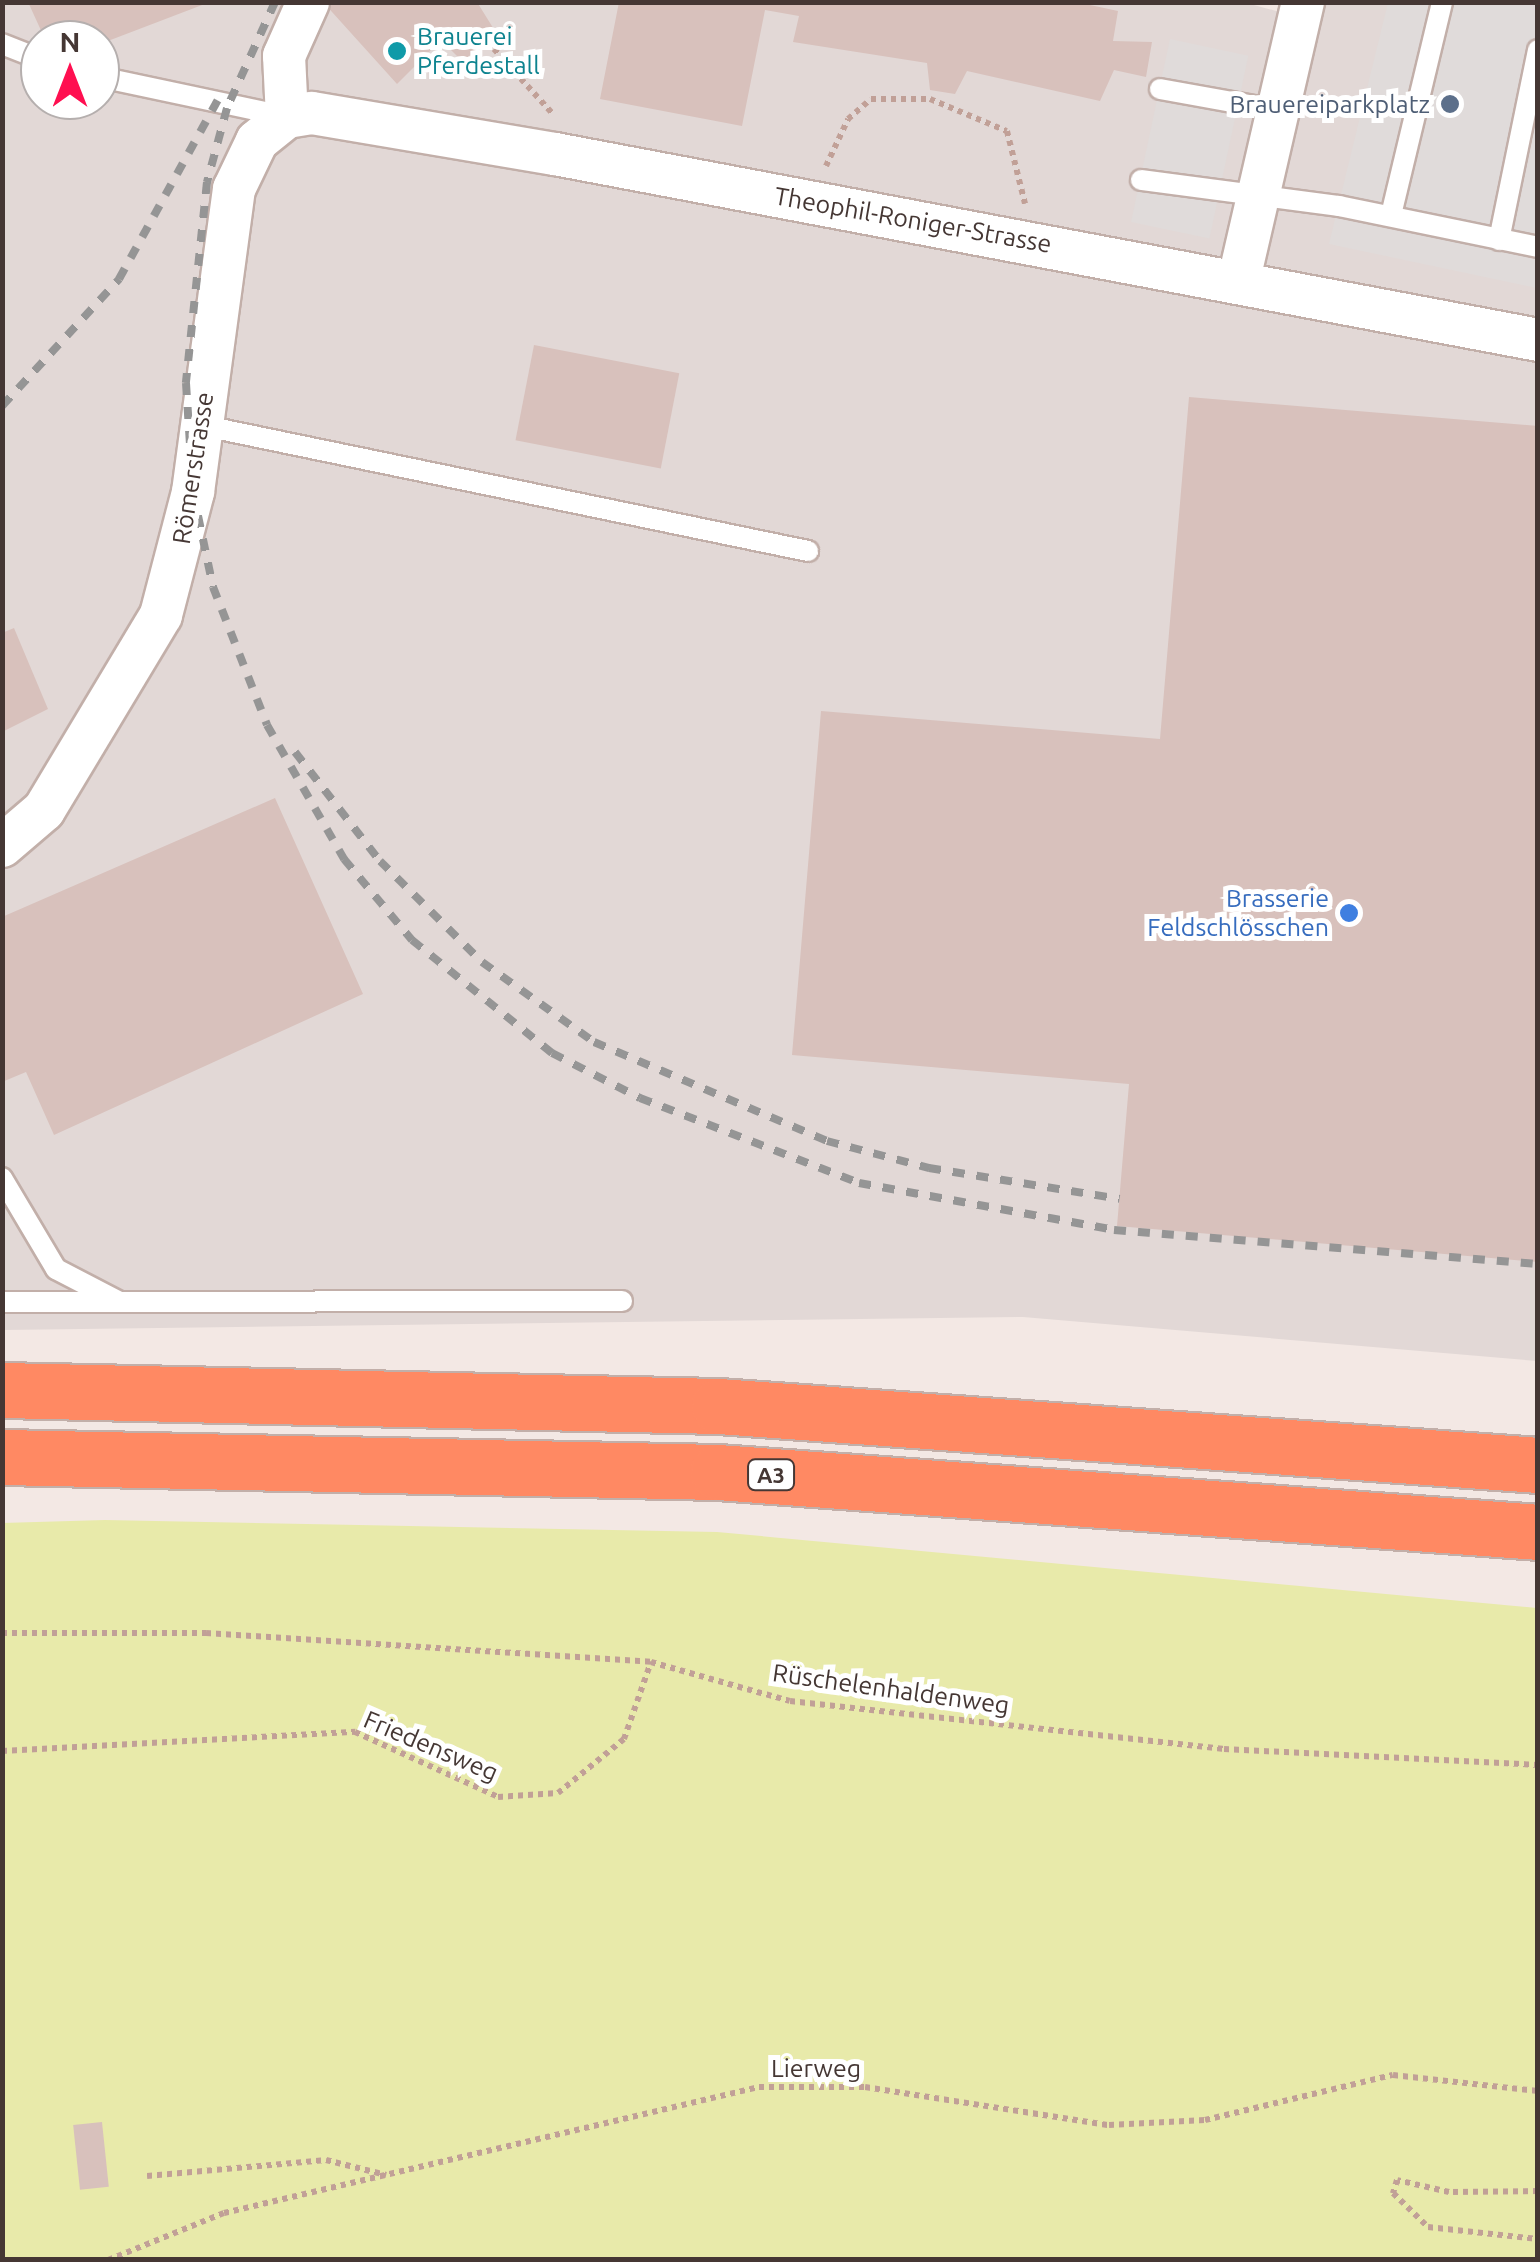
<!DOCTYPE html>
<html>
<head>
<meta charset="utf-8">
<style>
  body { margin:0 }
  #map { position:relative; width:1540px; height:2262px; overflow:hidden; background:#f3e8e4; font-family:Ubuntu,sans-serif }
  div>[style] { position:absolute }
  .industrial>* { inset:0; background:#e2d8d6 }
  .green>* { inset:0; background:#e8eaaa }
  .parking>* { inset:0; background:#e0dbda; transform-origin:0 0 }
  .building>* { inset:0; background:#d8c1bc; transform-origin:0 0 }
  .path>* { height:6px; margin-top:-3px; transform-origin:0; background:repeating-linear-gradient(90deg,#c1a097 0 5px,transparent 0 10px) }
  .roads { filter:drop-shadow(2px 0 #c2afa9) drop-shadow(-2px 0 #c2afa9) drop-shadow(0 2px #c2afa9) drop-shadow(0 -2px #c2afa9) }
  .lane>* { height:20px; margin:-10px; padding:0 10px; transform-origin:10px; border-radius:10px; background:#fff }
  .street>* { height:42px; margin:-21px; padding:0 21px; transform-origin:21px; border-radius:21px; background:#fff }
  .highway>* { height:55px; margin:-27.5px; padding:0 27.5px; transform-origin:27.5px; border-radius:27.5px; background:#ff8963 }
  .rail>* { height:8px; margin-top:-4px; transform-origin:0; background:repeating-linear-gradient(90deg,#959595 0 12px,transparent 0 24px) }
  .dots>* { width:28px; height:28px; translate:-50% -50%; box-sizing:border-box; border:5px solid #fff; border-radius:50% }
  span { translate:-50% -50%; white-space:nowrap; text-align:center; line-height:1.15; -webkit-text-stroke:10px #fff; paint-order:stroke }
  .shield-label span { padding:2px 8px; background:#fff; border:2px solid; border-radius:8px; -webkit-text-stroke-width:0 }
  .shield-label { font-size:22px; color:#453734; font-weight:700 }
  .culture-label { font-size:25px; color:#0d838f }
  .left { translate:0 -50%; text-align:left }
  .service-label { font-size:25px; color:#4e5e75 }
  .right { translate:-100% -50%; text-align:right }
  .street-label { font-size:25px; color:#453734 }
  .shop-label { font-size:25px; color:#366cbe }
  .frame { position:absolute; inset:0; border:5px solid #453734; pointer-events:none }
  .north { position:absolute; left:20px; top:20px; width:100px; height:100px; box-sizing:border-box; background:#fff; border:2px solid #b5afae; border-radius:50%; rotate:0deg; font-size:28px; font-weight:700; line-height:40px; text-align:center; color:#453734 }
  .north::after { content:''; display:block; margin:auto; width:35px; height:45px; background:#ff0f50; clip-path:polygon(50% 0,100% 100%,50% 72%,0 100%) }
</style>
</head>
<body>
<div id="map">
  <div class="industrial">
    <i style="clip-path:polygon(evenodd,1243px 2px,1287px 14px,1295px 3px,1537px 3px,1537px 1361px,1023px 1317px,3px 1330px,2px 3px,1243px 2px,40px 40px,100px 40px,100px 100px,40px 100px,40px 40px)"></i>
  </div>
  <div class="green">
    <i style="clip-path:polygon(105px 1520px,717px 1532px,1537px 1608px,1537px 2259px,3px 2259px,2px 1523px)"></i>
  </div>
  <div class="parking">
    <i style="clip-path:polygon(1388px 3px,1537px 3px,1537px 288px,1329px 244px)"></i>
    <i style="left:1170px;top:39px;width:80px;height:187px;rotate:12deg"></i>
  </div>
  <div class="building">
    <i style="clip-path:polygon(28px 2px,210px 2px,100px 44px,74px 22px,44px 37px)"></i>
    <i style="clip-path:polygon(323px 2px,477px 2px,495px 31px,463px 62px,441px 40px,397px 84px)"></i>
    <i style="clip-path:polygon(619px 2px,1076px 2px,1118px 11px,1113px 41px,1152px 42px,1146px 77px,1114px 70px,1100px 101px,967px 71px,955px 94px,930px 90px,927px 63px,793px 42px,799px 16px,765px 10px,742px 126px,600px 99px)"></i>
    <i style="left:534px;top:345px;width:148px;height:97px;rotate:11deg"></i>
    <i style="clip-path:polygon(1189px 397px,1538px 426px,1538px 1262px,1117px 1226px,1129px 1084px,792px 1055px,821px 711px,1160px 739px)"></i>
    <i style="clip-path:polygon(14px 628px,48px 709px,2px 732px,2px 633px)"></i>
    <i style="clip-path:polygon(275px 798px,363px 994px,54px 1135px,26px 1072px,2px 1082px,2px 917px)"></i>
    <i style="left:102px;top:2122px;width:65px;height:29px;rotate:84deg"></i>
  </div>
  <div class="path">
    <i style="left:494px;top:49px;width:86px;rotate:47.8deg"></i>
    <i style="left:826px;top:166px;width:52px;rotate:-64.9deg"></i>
    <i style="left:848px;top:119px;width:30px;rotate:-41deg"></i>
    <i style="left:871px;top:99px;width:59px"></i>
    <i style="left:930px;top:99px;width:83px;rotate:22.6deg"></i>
    <i style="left:1007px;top:131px;width:75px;rotate:76.1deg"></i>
    <i style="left:2px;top:1633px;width:204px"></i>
    <i style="left:206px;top:1633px;width:446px;rotate:3.7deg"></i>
    <i style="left:651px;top:1662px;width:144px;rotate:15.7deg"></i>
    <i style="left:790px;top:1701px;width:437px;rotate:6.3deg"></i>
    <i style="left:1224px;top:1749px;width:314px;rotate:2.9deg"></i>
    <i style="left:2px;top:1751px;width:354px;rotate:-3.1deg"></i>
    <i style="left:355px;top:1732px;width:157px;rotate:24.4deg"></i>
    <i style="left:498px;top:1797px;width:60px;rotate:-3.8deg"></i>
    <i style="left:558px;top:1793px;width:85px;rotate:-39.3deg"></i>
    <i style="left:624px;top:1739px;width:82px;rotate:-70.7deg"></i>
    <i style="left:147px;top:2176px;width:180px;rotate:-5.1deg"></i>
    <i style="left:326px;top:2160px;width:62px;rotate:14deg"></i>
    <i style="left:1538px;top:2191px;width:89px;rotate:179.4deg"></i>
    <i style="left:1449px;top:2192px;width:53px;rotate:-167deg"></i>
    <i style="left:1397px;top:2180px;width:14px;rotate:107deg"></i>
    <i style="left:1393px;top:2193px;width:49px;rotate:44.2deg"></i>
    <i style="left:1428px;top:2227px;width:111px;rotate:6.2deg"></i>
    <i style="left:108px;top:2260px;width:125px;rotate:-22.1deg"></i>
    <i style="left:224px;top:2213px;width:550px;rotate:-13.25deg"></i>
    <i style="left:759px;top:2087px;width:106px"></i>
    <i style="left:865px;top:2087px;width:247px;rotate:8.9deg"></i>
    <i style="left:1109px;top:2125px;width:96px;rotate:-3deg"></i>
    <i style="left:1205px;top:2120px;width:193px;rotate:-13.5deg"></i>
    <i style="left:1393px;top:2075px;width:146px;rotate:6.3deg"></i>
  </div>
  <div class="roads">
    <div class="lane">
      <i style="left:2px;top:44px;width:41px;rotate:21.5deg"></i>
      <i style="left:100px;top:77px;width:188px;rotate:12deg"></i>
      <i style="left:1160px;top:89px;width:119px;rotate:10.2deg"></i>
      <i style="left:1141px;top:180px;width:200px;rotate:7.5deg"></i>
      <i style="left:1339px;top:206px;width:203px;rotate:11.6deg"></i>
      <i style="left:1391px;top:215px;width:219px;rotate:-76.5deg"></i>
      <i style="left:1499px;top:240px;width:194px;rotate:-78.4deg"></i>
      <i style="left:200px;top:425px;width:621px;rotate:11.71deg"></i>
      <i style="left:2px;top:1178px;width:106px;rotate:59.3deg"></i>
      <i style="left:56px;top:1269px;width:72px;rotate:27.3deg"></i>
      <i style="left:2px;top:1302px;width:620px;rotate:-0.09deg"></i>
    </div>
    <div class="street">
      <i style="left:287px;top:117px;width:61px;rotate:-92.8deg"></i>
      <i style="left:284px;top:56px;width:59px;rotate:-66deg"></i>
      <i style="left:1239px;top:279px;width:284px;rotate:-77deg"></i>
      <i style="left:2px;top:846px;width:55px;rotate:-40.6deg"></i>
      <i style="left:44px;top:810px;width:227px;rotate:-59deg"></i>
      <i style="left:161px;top:615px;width:127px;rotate:-75.4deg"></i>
      <i style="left:193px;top:492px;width:306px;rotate:-82.3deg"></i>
      <i style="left:234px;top:189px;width:53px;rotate:-64.4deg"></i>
      <i style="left:257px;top:141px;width:38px;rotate:-39deg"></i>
      <i style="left:287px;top:117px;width:25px;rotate:-9deg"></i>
      <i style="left:312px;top:113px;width:246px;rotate:9.6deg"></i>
      <i style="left:555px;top:154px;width:1000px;rotate:10.71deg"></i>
    </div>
    <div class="highway">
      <i style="left:2px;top:1390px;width:717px;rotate:1.28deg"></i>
      <i style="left:719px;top:1406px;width:821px;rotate:4.12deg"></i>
      <i style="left:2px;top:1457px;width:716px;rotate:1.2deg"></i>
      <i style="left:718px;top:1472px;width:822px;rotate:4.18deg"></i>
    </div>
  </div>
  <div class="rail">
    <i style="left:275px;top:2px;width:116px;rotate:114.4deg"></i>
    <i style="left:227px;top:108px;width:77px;rotate:105.1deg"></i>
    <i style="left:207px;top:182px;width:202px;rotate:96deg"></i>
    <i style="left:186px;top:383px;width:109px;rotate:86.3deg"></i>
    <i style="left:193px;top:492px;width:97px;rotate:78.1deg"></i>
    <i style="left:213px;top:587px;width:148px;rotate:68.6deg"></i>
    <i style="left:267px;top:725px;width:155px;rotate:60.1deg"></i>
    <i style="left:344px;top:859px;width:106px;rotate:50deg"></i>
    <i style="left:412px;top:940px;width:180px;rotate:38.9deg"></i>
    <i style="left:552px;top:1053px;width:99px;rotate:27.1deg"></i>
    <i style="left:640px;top:1098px;width:235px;rotate:21.2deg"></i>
    <i style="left:859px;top:1183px;width:259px;rotate:10.4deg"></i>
    <i style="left:1114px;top:1230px;width:425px;rotate:4.6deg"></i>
    <i style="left:2px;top:406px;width:173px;rotate:-47.3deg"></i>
    <i style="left:119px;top:279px;width:211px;rotate:-61.1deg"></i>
    <i style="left:295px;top:752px;width:138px;rotate:52.1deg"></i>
    <i style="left:380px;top:861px;width:144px;rotate:44.7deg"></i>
    <i style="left:482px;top:962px;width:138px;rotate:35.5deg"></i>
    <i style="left:594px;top:1042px;width:253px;rotate:23deg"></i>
    <i style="left:827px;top:1141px;width:106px;rotate:14.8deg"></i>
    <i style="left:929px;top:1168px;width:193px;rotate:9.2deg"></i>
  </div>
  <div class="dots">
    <i style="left:397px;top:51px;background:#0f9aa8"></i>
    <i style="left:1450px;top:104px;background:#5c6f8a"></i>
    <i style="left:1349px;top:913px;background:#3f7fe0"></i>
  </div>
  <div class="shield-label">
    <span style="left:771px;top:1475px">A3</span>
  </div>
  <div class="culture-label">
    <span class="left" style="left:417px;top:51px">Brauerei<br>Pferdestall</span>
  </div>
  <div class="service-label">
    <span class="right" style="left:1430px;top:104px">Brauereiparkplatz</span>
  </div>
  <div class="street-label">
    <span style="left:913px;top:220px;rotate:10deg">Theophil-Roniger-Strasse</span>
    <span style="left:193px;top:468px;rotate:-81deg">Römerstrasse</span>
    <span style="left:891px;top:1689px;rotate:8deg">Rüschelenhaldenweg</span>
    <span style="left:431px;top:1746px;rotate:23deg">Friedensweg</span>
    <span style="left:816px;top:2068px">Lierweg</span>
  </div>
  <div class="shop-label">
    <span class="right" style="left:1329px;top:913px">Brasserie<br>Feldschlösschen</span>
  </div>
  <div class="frame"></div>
  <div class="north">N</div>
</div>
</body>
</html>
